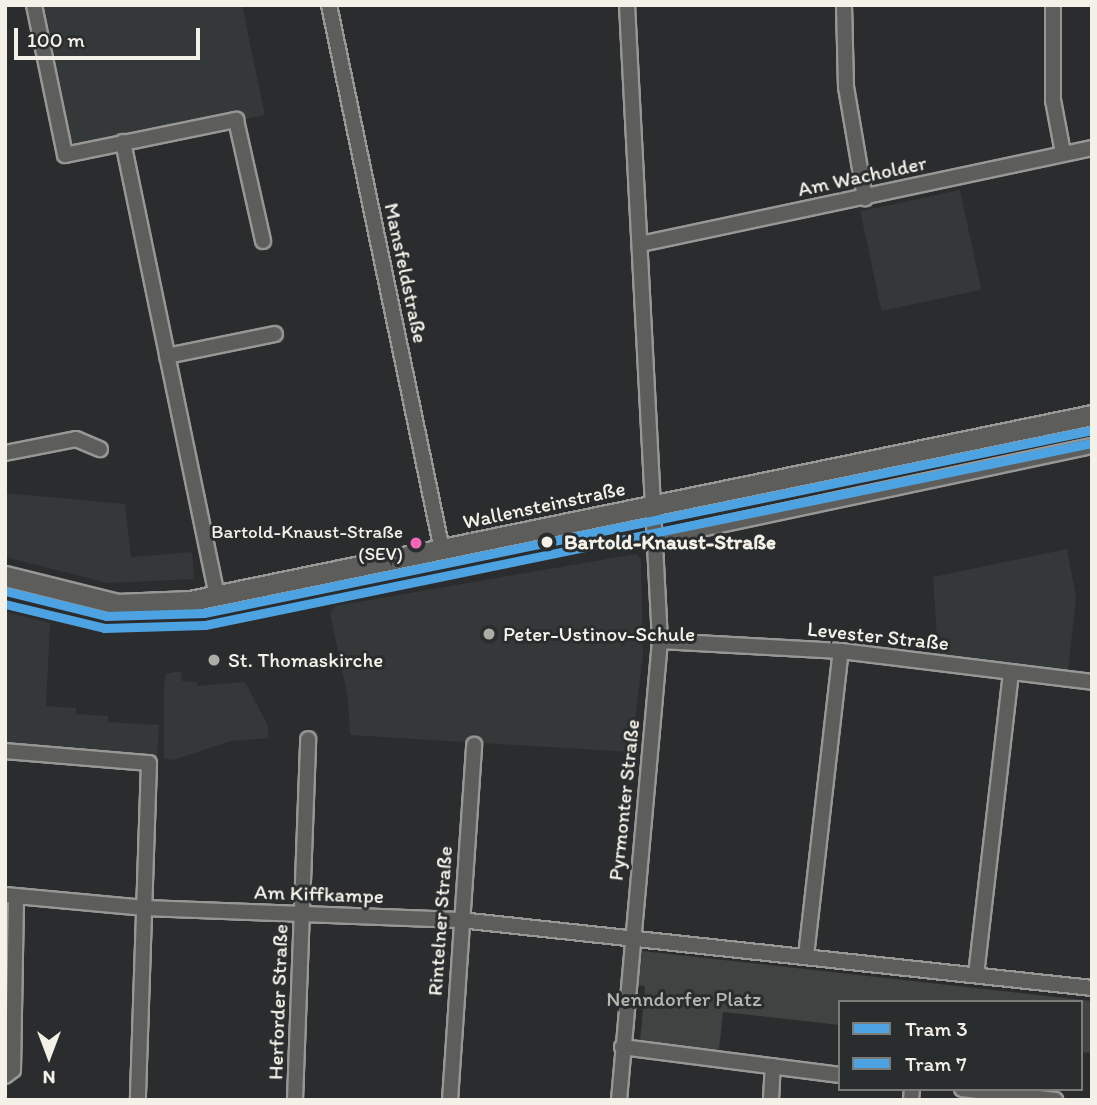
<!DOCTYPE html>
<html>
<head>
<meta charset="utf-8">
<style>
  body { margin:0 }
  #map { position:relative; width:1097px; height:1105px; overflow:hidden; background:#2b2c2d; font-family:Itim,sans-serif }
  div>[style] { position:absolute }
  .built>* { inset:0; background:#353838; transform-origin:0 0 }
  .green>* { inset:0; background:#414242 }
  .roads { filter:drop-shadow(2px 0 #979796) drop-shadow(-2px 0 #979796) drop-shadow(0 2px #979796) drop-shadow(0 -2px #979796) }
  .street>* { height:14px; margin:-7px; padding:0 7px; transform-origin:7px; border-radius:7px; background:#5d5d5c }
  .secondary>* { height:19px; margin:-9.5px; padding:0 9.5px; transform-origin:9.5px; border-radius:9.5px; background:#5d5d5c }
  .tram-1>* { height:9px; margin:-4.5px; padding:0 4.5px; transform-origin:4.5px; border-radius:4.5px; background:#4da3e1 }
  .tram-2>* { height:9px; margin:-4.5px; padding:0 4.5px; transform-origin:4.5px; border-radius:4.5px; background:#4da3e1 }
  .dots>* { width:19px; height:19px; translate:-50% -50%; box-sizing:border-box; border:4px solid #2a2d2e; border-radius:50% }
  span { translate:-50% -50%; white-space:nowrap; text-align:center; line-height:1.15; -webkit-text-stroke:6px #2a2d2e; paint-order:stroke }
  .bus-label { font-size:19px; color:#f4f1e8 }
  .right { translate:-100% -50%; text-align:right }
  .street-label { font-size:21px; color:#f4f1e8 }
  .stop-label { font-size:21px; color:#f4f1e8; font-weight:700 }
  .left { translate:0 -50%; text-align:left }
  .poi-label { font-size:21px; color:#f4f1e8 }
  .park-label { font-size:21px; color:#b6b5af }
  .frame { position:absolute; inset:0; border:7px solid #f4f1e8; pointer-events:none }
  .legend { position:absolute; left:838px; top:1000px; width:245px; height:91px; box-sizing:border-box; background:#2a2d2e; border:2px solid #7b7b78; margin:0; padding:9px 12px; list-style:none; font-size:21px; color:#f4f1e8 }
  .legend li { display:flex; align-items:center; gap:14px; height:35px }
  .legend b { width:35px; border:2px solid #7b7b78 }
  .north { position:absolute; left:14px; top:1021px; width:70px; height:70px; -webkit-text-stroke:5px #2a2d2e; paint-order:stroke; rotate:180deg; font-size:19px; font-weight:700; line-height:28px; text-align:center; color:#f4f1e8 }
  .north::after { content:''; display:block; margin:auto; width:24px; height:32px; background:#f4f1e8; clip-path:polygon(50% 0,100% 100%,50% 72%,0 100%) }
  .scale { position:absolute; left:14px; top:28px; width:186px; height:32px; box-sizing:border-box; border:4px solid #f4f1e8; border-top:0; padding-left:9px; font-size:21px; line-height:24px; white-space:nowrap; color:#f4f1e8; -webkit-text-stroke:5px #2a2d2e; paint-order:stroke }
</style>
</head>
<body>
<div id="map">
  <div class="built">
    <i style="clip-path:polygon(34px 5px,242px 5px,265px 115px,65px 155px)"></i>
    <i style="left:960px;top:190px;width:102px;height:102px;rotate:78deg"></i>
    <i style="clip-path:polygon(5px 493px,125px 504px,131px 557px,192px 552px,194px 579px,108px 583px,5px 557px)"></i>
    <i style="clip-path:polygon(1067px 549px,1076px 597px,1068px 670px,938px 655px,933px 577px)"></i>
    <i style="clip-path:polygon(636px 554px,641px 559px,643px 655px,631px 752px,350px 735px,348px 698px,330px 613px,335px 606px)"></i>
    <i style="clip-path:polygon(5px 612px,50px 623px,46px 706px,76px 708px,76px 714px,108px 716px,108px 722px,159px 725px,157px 758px,5px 749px)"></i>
    <i style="clip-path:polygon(181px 671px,182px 681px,197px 682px,197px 686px,245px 682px,268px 726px,268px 738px,231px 741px,173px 760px,164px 759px,164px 684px,166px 674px)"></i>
  </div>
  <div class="green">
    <i style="clip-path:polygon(642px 951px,1092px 1001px,1092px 1053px,1081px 1052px,1081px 1002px,840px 1002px,840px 1025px,723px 1012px,719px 1050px,640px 1042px,645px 986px,638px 985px)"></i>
  </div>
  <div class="roads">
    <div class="street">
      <i style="left:34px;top:5px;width:153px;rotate:78.3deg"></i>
      <i style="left:65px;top:155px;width:175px;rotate:-11.6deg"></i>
      <i style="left:236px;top:120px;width:124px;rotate:77.4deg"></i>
      <i style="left:329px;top:5px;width:557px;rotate:78.29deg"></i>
      <i style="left:844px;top:5px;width:82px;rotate:88.6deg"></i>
      <i style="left:846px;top:87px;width:113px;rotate:80.3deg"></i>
      <i style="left:1053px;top:5px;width:95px;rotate:90deg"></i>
      <i style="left:1053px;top:100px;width:54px;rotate:79.3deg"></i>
      <i style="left:123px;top:142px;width:464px;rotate:78.3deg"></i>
      <i style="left:641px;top:244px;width:461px;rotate:-12deg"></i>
      <i style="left:167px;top:356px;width:110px;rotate:-11.5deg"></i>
      <i style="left:5px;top:453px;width:72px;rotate:-11.2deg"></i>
      <i style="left:76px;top:439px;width:26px;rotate:23deg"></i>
      <i style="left:654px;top:539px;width:448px;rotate:-12deg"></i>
      <i style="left:660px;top:641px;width:181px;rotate:3.2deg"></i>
      <i style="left:841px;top:651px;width:253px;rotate:7deg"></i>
      <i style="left:5px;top:751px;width:144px;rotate:4.8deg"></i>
      <i style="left:149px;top:763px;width:337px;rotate:91.9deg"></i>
      <i style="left:5px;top:895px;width:141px;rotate:5.3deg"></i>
      <i style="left:145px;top:908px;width:315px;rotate:2.2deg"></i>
      <i style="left:460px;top:920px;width:636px;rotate:6.14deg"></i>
      <i style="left:806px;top:956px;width:307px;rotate:-83.5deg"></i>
      <i style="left:976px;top:975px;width:304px;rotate:-83.4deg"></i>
      <i style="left:622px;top:1047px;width:220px;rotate:7.3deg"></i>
      <i style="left:5px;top:1076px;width:10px;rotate:-37deg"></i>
      <i style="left:13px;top:1070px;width:174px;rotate:-89deg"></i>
      <i style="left:962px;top:1089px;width:94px;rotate:6.7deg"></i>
      <i style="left:295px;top:1100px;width:361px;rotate:-87.9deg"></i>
      <i style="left:450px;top:1100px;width:356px;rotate:-86.1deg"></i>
      <i style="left:619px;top:1100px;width:461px;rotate:-84.9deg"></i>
      <i style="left:660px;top:641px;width:637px;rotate:-92.97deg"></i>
      <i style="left:771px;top:1100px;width:34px;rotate:-87deg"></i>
      <i style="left:911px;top:1100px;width:11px;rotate:-85deg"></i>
    </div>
    <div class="secondary">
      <i style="left:5px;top:576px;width:115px;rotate:14deg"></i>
      <i style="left:117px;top:604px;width:73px;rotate:-2.4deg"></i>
      <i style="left:190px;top:601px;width:921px;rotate:-11.65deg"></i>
    </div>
  </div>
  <div class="tram-1">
    <i style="left:5px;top:591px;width:104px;rotate:13.9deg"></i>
    <i style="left:106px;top:616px;width:98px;rotate:-1.8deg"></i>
    <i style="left:204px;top:613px;width:907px;rotate:-11.64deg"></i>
  </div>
  <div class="tram-2">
    <i style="left:5px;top:604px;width:102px;rotate:13.6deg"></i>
    <i style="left:104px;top:628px;width:101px;rotate:-1.7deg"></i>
    <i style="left:205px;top:625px;width:905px;rotate:-11.6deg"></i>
  </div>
  <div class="dots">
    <i style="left:547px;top:542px;background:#f4f1e8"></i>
    <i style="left:416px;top:543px;background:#fa66b7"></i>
    <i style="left:489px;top:634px;background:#aeaca7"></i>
    <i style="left:214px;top:660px;background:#aeaca7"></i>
  </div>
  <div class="bus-label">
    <span class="right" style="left:403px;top:543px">Bartold-Knaust-Straße<br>(SEV)</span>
  </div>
  <div class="street-label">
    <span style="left:862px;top:176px;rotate:-12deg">Am Wacholder</span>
    <span style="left:406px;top:273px;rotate:78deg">Mansfeldstraße</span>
    <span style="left:544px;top:505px;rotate:-12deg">Wallensteinstraße</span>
    <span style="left:878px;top:636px;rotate:6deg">Levester Straße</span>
    <span style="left:624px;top:800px;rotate:-84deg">Pyrmonter Straße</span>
    <span style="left:319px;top:894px;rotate:2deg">Am Kiffkampe</span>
    <span style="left:440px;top:921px;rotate:-86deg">Rintelner Straße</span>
    <span style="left:278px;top:1002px;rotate:-88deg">Herforder Straße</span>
  </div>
  <div class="stop-label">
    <span class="left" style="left:564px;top:542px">Bartold-Knaust-Straße</span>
  </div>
  <div class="poi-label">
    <span class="left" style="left:503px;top:634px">Peter-Ustinov-Schule</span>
    <span class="left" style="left:228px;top:660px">St. Thomaskirche</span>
  </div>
  <div class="park-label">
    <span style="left:684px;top:999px">Nenndorfer Platz</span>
  </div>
  <div class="frame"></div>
  <ul class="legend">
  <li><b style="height:9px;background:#4da3e1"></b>Tram 3</li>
  <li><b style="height:9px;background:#4da3e1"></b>Tram 7</li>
  </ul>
  <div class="north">N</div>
  <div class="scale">100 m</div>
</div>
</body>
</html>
